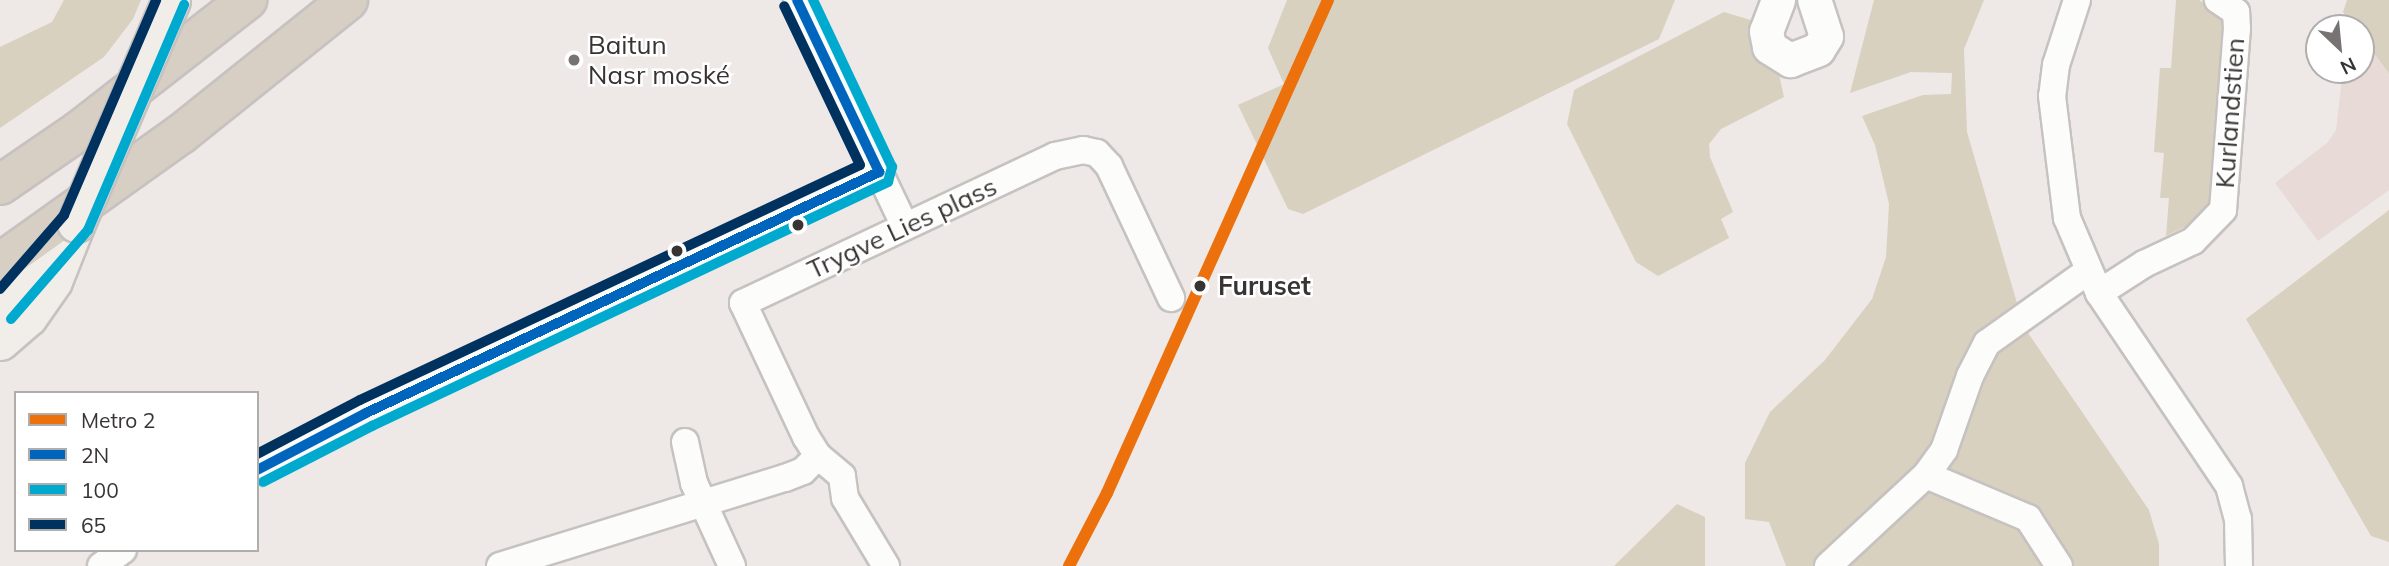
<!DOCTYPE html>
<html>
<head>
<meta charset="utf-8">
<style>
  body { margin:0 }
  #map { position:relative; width:2389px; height:566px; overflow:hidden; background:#eee8e7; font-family:Mulish,sans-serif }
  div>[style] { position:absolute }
  .built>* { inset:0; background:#e7dad7 }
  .green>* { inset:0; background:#d9d1bf }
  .roads { filter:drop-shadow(2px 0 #c6c2c0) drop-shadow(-2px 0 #c6c2c0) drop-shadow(0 2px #c6c2c0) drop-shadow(0 -2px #c6c2c0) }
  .minor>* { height:26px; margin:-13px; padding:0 13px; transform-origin:13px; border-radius:13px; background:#fcfcfb }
  .tertiary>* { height:33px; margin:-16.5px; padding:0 16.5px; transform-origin:16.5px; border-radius:16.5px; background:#fcfcfb }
  .secondary>* { height:37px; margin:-18.5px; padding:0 18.5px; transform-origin:18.5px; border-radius:18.5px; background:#f1eeea }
  .motorway>* { height:38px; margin:-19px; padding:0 19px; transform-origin:19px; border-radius:19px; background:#d7cec4 }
  .bridges { filter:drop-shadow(2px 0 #c6c2c0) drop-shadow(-2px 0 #c6c2c0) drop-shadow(0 2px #c6c2c0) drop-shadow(0 -2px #c6c2c0) }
  .secondary-bridge>* { height:37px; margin:-18.5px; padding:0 18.5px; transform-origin:18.5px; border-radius:18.5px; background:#f1eeea }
  .bus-1>* { height:10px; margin:-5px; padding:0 5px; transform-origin:5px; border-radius:5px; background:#0065bd }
  .bus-2>* { height:10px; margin:-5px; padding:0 5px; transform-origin:5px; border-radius:5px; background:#00a9ce }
  .bus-3>* { height:10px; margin:-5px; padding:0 5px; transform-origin:5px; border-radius:5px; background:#003260 }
  .metro-1>* { height:12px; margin:-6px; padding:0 6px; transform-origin:6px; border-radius:6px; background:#ec700c }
  .dots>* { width:19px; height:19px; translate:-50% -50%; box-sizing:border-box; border:4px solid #fff; border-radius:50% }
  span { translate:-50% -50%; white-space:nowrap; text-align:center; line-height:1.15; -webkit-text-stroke:5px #fff; paint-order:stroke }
  .poi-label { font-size:26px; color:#373433 }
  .left { translate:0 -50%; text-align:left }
  .street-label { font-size:26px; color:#373433 }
  .stop-label { font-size:26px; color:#373433; font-weight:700 }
  .legend { position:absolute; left:14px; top:391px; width:245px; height:161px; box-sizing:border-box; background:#fff; border:2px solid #afaead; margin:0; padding:9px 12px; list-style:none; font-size:21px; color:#373433 }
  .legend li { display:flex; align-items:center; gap:14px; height:35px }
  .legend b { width:35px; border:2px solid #afaead }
  .north { position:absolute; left:2305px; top:14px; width:70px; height:70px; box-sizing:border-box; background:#fff; border:2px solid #afaead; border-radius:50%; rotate:154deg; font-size:19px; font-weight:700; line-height:28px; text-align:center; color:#373433 }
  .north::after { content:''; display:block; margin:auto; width:24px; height:32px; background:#777372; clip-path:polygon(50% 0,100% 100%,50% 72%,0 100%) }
</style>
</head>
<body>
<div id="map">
  <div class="built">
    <i style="clip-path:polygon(2356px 0,2389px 0,2389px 190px,2318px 241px,2275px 183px,2327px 143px,2336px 130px,2343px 70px,2361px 70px,2361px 28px,2346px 28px)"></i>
  </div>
  <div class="green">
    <i style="clip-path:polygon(64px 0,141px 0,133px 19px,104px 57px,0 128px,0 47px,52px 22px)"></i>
    <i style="clip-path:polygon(1287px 0,1675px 0,1659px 39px,1303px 214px,1288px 209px,1238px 105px,1284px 84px,1268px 48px)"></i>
    <i style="clip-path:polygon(1874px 0,1984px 0,1964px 49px,1967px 132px,2024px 327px,2149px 510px,2159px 544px,2159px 566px,1786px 566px,1769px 522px,1745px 519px,1745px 463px,1770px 412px,1825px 360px,1872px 299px,1886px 257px,1889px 204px,1875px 145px,1862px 116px,1923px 95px,1951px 94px,1952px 73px,1911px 72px,1850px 93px)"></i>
    <i style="clip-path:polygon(2176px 0,2199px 0,2216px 11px,2227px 31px,2213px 203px,2201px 219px,2166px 236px,2169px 198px,2160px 198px,2164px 153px,2154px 152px,2160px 68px,2171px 68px)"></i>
    <i style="clip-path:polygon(2347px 0,2389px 0,2389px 73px,2361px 36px,2361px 28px,2355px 28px,2343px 12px)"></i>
    <i style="clip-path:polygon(1724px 12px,1754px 21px,1778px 70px,1784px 97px,1721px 129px,1709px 144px,1710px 157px,1733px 212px,1721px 219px,1729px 238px,1658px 276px,1636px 262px,1567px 124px,1574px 90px)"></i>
    <i style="clip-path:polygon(2389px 210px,2389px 542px,2371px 536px,2246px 319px)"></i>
    <i style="clip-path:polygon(1677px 504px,1705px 517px,1705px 566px,1614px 566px)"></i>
  </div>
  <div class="roads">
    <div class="minor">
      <i style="left:797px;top:0;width:250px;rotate:64.5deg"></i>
      <i style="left:2077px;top:0;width:68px;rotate:107.9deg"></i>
      <i style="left:2056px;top:65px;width:31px;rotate:97deg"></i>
      <i style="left:2052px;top:96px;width:123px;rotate:83deg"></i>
      <i style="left:2067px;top:218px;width:82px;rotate:66.9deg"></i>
      <i style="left:2099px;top:293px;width:233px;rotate:56deg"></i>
      <i style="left:2229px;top:486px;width:34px;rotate:75deg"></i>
      <i style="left:2238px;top:519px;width:47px;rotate:88.8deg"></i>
      <i style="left:2099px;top:293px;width:54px;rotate:-32.8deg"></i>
      <i style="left:2144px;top:264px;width:54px;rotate:-25.1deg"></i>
      <i style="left:2193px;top:241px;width:43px;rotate:-45.9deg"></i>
      <i style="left:2223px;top:210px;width:182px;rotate:-85.6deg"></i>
      <i style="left:2237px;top:29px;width:17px;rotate:-93deg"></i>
      <i style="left:2236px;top:12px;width:22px;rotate:-146deg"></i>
      <i style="left:685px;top:442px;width:42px;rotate:77.6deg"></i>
      <i style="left:694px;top:483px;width:91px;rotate:65.4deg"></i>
      <i style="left:257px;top:470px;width:123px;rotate:-27.6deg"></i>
      <i style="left:366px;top:413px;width:567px;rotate:-25.16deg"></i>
      <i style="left:1926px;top:475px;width:111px;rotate:22.9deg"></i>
      <i style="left:2028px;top:518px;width:57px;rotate:57.1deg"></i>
      <i style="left:101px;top:566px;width:27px;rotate:-36deg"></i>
      <i style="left:500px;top:566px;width:298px;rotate:-17.2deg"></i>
      <i style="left:785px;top:478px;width:19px;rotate:-21deg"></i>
      <i style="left:803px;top:471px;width:21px;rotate:-45deg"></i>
      <i style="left:886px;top:566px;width:79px;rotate:-121.1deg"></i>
      <i style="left:845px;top:498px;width:22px;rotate:-98deg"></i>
      <i style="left:842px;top:476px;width:31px;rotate:-140deg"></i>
      <i style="left:818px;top:456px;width:22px;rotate:-122deg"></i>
      <i style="left:806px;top:437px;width:148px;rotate:-115.2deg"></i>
      <i style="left:743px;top:303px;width:345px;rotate:-25.2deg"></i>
      <i style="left:1055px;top:156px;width:29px;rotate:-12deg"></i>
      <i style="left:1083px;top:150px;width:14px;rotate:12deg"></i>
      <i style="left:1097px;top:153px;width:18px;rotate:47deg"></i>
      <i style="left:1109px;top:166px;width:146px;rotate:64.8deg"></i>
      <i style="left:1828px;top:566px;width:134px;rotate:-42.9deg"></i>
      <i style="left:1926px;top:475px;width:31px;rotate:-54deg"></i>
      <i style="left:1944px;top:450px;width:78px;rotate:-70.6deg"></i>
      <i style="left:1970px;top:376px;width:37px;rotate:-63deg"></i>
      <i style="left:1987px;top:343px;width:123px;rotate:-35.4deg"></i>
    </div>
    <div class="tertiary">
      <i style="left:1778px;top:0;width:33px;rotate:111deg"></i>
      <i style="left:1766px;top:31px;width:16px;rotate:79deg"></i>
      <i style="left:1769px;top:47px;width:25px;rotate:32deg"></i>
      <i style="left:1790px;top:60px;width:30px;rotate:-21deg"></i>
      <i style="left:1818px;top:49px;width:15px;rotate:-58deg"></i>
      <i style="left:1826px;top:36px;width:38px;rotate:-108deg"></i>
    </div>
    <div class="secondary">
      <i style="left:0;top:310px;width:70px;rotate:-49.7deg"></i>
      <i style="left:0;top:341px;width:37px;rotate:-41deg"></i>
      <i style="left:28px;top:317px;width:44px;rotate:-55.2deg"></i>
      <i style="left:53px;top:281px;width:62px;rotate:-68.4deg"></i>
    </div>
    <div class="motorway">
      <i style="left:0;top:185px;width:97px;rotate:-34.5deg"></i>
      <i style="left:80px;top:130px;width:212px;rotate:-37.9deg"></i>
      <i style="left:0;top:263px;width:222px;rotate:-35.5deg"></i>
      <i style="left:181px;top:134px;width:214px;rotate:-38.7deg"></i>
    </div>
  </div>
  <div class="bridges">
    <div class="secondary-bridge">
      <i style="left:76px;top:223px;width:242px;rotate:-66.9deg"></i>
    </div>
  </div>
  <div class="bus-1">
    <i style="left:797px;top:0;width:191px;rotate:64.5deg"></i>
    <i style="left:257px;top:470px;width:123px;rotate:-27.6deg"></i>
    <i style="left:366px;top:413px;width:567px;rotate:-25.16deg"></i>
  </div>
  <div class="bus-2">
    <i style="left:11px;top:319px;width:118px;rotate:-49.1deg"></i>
    <i style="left:88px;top:230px;width:245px;rotate:-66.9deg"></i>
    <i style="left:263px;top:482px;width:123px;rotate:-27.2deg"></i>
    <i style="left:372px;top:426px;width:571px;rotate:-25.31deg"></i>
    <i style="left:888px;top:182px;width:16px;rotate:-75deg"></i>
    <i style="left:892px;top:167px;width:185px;rotate:-115.3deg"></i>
  </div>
  <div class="bus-3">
    <i style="left:0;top:289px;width:98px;rotate:-49.1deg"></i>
    <i style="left:64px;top:215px;width:234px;rotate:-66.8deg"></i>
    <i style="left:257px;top:454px;width:116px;rotate:-27.7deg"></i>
    <i style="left:360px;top:400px;width:552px;rotate:-25.17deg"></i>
    <i style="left:860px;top:165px;width:176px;rotate:-115.5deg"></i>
  </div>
  <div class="metro-1">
    <i style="left:1069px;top:566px;width:82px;rotate:-62.5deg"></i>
    <i style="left:1107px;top:493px;width:540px;rotate:-65.85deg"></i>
  </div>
  <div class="dots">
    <i style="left:574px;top:60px;background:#777372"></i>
    <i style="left:798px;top:225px;background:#373433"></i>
    <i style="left:677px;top:251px;background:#373433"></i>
    <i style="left:1200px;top:286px;background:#373433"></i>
  </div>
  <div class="poi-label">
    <span class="left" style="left:588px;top:60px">Baitun<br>Nasr moské</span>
  </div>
  <div class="street-label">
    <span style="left:2230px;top:113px;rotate:-86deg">Kurlandstien</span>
    <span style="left:902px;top:228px;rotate:-25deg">Trygve Lies plass</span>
  </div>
  <div class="stop-label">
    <span class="left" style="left:1218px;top:286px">Furuset</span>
  </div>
  <ul class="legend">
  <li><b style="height:9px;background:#ec700c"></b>Metro 2</li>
  <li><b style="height:9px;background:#0065bd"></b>2N</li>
  <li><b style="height:9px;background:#00a9ce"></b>100</li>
  <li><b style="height:9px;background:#003260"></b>65</li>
  </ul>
  <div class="north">N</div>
</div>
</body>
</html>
